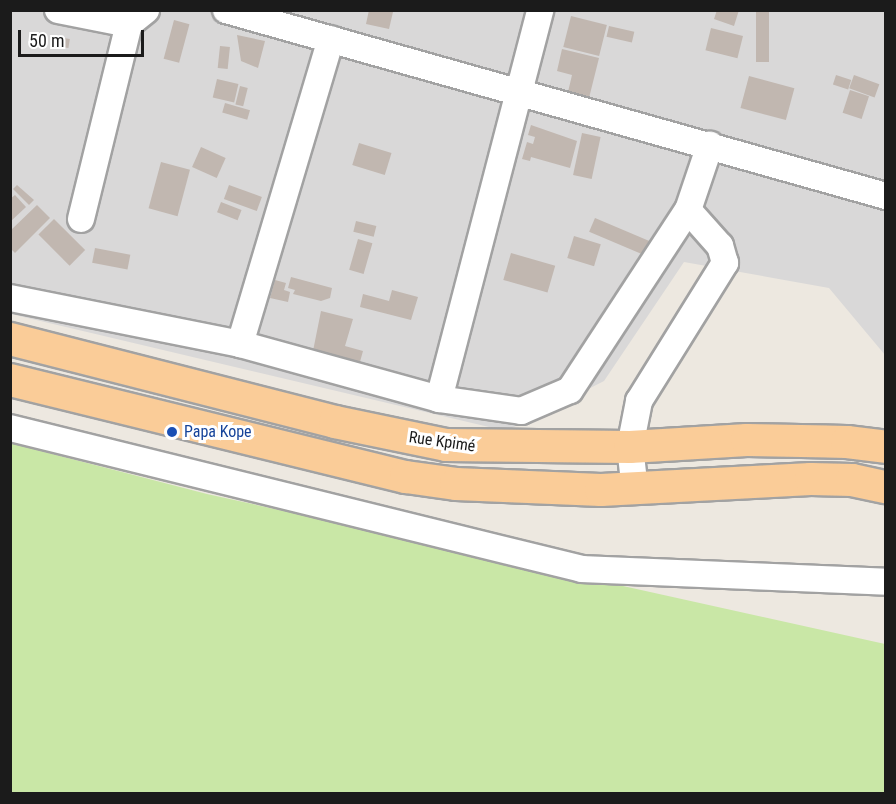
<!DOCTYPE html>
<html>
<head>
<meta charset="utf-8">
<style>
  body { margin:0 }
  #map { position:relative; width:896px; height:804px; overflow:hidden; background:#ede8e0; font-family:"Roboto Condensed",sans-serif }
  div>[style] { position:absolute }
  .residential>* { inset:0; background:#d9d8d8 }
  .grass>* { inset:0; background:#c9e7a6 }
  .building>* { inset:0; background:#c1b7b0; transform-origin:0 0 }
  .roads { filter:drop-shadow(2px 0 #a2a2a2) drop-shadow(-2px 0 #a2a2a2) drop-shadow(0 2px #a2a2a2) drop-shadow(0 -2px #a2a2a2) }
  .minor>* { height:26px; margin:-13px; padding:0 13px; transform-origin:13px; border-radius:13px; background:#fff }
  .major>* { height:32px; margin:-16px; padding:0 16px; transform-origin:16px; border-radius:16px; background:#facc98 }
  .dots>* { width:16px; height:16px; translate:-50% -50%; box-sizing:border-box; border:3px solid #fff; border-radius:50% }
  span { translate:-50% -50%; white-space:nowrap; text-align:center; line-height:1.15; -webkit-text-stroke:6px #fff; paint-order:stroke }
  .transit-label { font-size:16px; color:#164399 }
  .left { translate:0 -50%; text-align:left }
  .street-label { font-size:16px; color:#1b1b1b }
  .frame { position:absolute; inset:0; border:12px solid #1b1b1b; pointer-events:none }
  .scale { position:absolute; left:18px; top:30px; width:126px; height:27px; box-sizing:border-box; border:3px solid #1b1b1b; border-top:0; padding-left:8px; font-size:18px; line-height:21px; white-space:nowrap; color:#1b1b1b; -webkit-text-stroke:4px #fff; paint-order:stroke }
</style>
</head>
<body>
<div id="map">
  <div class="residential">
    <i style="clip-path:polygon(10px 11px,885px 11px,885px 355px,829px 288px,684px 262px,604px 381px,506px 431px,11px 314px)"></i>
  </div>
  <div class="grass">
    <i style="clip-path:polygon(10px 443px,207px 494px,885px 644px,885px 793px,11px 793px)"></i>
  </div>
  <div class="building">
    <i style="clip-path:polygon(369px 10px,393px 12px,389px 29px,366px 24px)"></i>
    <i style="clip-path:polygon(717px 10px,739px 10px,734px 26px,714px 19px)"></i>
    <i style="left:756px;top:10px;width:13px;height:52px"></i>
    <i style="left:571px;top:16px;width:37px;height:32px;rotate:14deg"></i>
    <i style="left:174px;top:20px;width:16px;height:40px;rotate:15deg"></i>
    <i style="left:609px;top:26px;width:26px;height:11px;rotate:13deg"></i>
    <i style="left:711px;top:28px;width:33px;height:23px;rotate:14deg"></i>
    <i style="clip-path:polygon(237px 35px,265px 41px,258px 68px,241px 61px)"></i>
    <i style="left:57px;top:37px;width:13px;height:9px;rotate:9deg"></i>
    <i style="left:220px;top:46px;width:10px;height:22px;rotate:6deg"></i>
    <i style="clip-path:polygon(562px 49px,599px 58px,589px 98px,568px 92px,572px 75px,557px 71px)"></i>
    <i style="left:836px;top:75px;width:16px;height:10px;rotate:18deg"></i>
    <i style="left:854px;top:75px;width:27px;height:14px;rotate:20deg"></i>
    <i style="left:749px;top:76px;width:47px;height:33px;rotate:15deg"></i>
    <i style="left:217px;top:79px;width:22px;height:19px;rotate:13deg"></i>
    <i style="left:240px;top:86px;width:8px;height:19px;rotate:14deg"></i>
    <i style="left:850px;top:90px;width:20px;height:24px;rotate:18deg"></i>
    <i style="left:225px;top:103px;width:26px;height:10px;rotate:16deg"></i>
    <i style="clip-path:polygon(531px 125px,577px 141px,570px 168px,531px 157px,530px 161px,522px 159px,527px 142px,533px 144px,535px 137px,528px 135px)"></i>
    <i style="left:582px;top:133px;width:19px;height:43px;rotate:12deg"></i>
    <i style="left:359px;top:143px;width:34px;height:23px;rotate:17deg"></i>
    <i style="left:201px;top:147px;width:27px;height:22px;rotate:24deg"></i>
    <i style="left:161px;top:162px;width:30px;height:48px;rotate:15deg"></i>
    <i style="clip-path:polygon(17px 185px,34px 200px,29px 205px,13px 189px)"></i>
    <i style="left:229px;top:185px;width:35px;height:15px;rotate:20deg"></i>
    <i style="clip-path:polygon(15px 195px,26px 207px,10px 222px,10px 199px)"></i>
    <i style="left:221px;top:202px;width:22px;height:11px;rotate:21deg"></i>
    <i style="clip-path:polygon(37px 205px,50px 218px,15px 253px,10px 248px,10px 231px)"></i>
    <i style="left:595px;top:218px;width:59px;height:15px;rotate:23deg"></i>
    <i style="left:54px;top:219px;width:44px;height:22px;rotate:45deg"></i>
    <i style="left:356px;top:221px;width:21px;height:11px;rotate:14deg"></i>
    <i style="left:574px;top:236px;width:28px;height:23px;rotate:17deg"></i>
    <i style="left:358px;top:239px;width:15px;height:32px;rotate:16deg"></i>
    <i style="left:95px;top:248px;width:36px;height:15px;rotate:11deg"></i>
    <i style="left:511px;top:253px;width:46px;height:28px;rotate:16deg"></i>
    <i style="clip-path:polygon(291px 277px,332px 288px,330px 298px,321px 301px,293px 294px,295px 290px,288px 288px)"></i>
    <i style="clip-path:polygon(275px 280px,286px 283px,284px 290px,290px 292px,288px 302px,270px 298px)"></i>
    <i style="clip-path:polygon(392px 290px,418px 297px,411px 320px,360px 307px,363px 294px,389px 301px)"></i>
    <i style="clip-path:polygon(321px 311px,353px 319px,345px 346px,363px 351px,358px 369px,336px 362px,337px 357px,324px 353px,322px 358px,312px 356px)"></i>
  </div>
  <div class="roads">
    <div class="minor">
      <i style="left:58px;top:10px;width:72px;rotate:11.2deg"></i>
      <i style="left:226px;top:10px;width:686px;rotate:15.74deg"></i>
      <i style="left:81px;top:219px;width:201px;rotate:-76.2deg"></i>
      <i style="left:129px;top:24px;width:22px;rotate:-39deg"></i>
      <i style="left:10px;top:298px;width:235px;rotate:11.3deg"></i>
      <i style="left:240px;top:344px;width:206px;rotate:15.4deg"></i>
      <i style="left:439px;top:399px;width:83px;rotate:8.3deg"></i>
      <i style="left:521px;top:411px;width:53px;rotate:-23.2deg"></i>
      <i style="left:570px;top:390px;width:215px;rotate:-56.8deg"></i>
      <i style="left:688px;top:210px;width:69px;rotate:-71.3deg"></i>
      <i style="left:240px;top:344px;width:318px;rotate:-73.4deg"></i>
      <i style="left:439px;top:399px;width:402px;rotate:-75.4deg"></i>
      <i style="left:10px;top:428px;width:589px;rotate:13.85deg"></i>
      <i style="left:582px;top:569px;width:304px;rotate:2.4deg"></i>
      <i style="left:635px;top:490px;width:43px;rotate:-96.6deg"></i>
      <i style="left:630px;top:447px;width:47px;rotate:-78.9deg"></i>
      <i style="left:639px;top:401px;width:163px;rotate:-58.1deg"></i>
      <i style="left:725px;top:263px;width:18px;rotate:-106deg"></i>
      <i style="left:720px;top:246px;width:48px;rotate:-131.6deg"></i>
    </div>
    <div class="major">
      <i style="left:10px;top:339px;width:335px;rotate:14.3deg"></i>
      <i style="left:335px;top:422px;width:113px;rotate:11.7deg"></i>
      <i style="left:446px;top:445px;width:184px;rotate:0.6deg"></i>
      <i style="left:630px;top:447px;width:117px;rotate:-3.4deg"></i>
      <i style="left:747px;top:440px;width:100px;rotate:1.1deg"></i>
      <i style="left:847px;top:442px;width:39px;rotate:7deg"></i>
      <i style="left:10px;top:380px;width:408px;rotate:13.8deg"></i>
      <i style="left:406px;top:477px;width:50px;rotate:8deg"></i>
      <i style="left:456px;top:484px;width:145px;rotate:2.4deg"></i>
      <i style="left:601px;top:490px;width:210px;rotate:-3deg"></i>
      <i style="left:811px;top:479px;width:41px;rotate:1.4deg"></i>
      <i style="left:852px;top:480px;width:35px;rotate:12deg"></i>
    </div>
  </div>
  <div class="dots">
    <i style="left:172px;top:432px;background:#1a4fb4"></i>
  </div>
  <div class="transit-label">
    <span class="left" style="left:184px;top:432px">Papa Kope</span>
  </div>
  <div class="street-label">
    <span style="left:442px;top:442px;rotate:8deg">Rue Kpimé</span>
  </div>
  <div class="frame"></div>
  <div class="scale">50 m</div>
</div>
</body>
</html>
